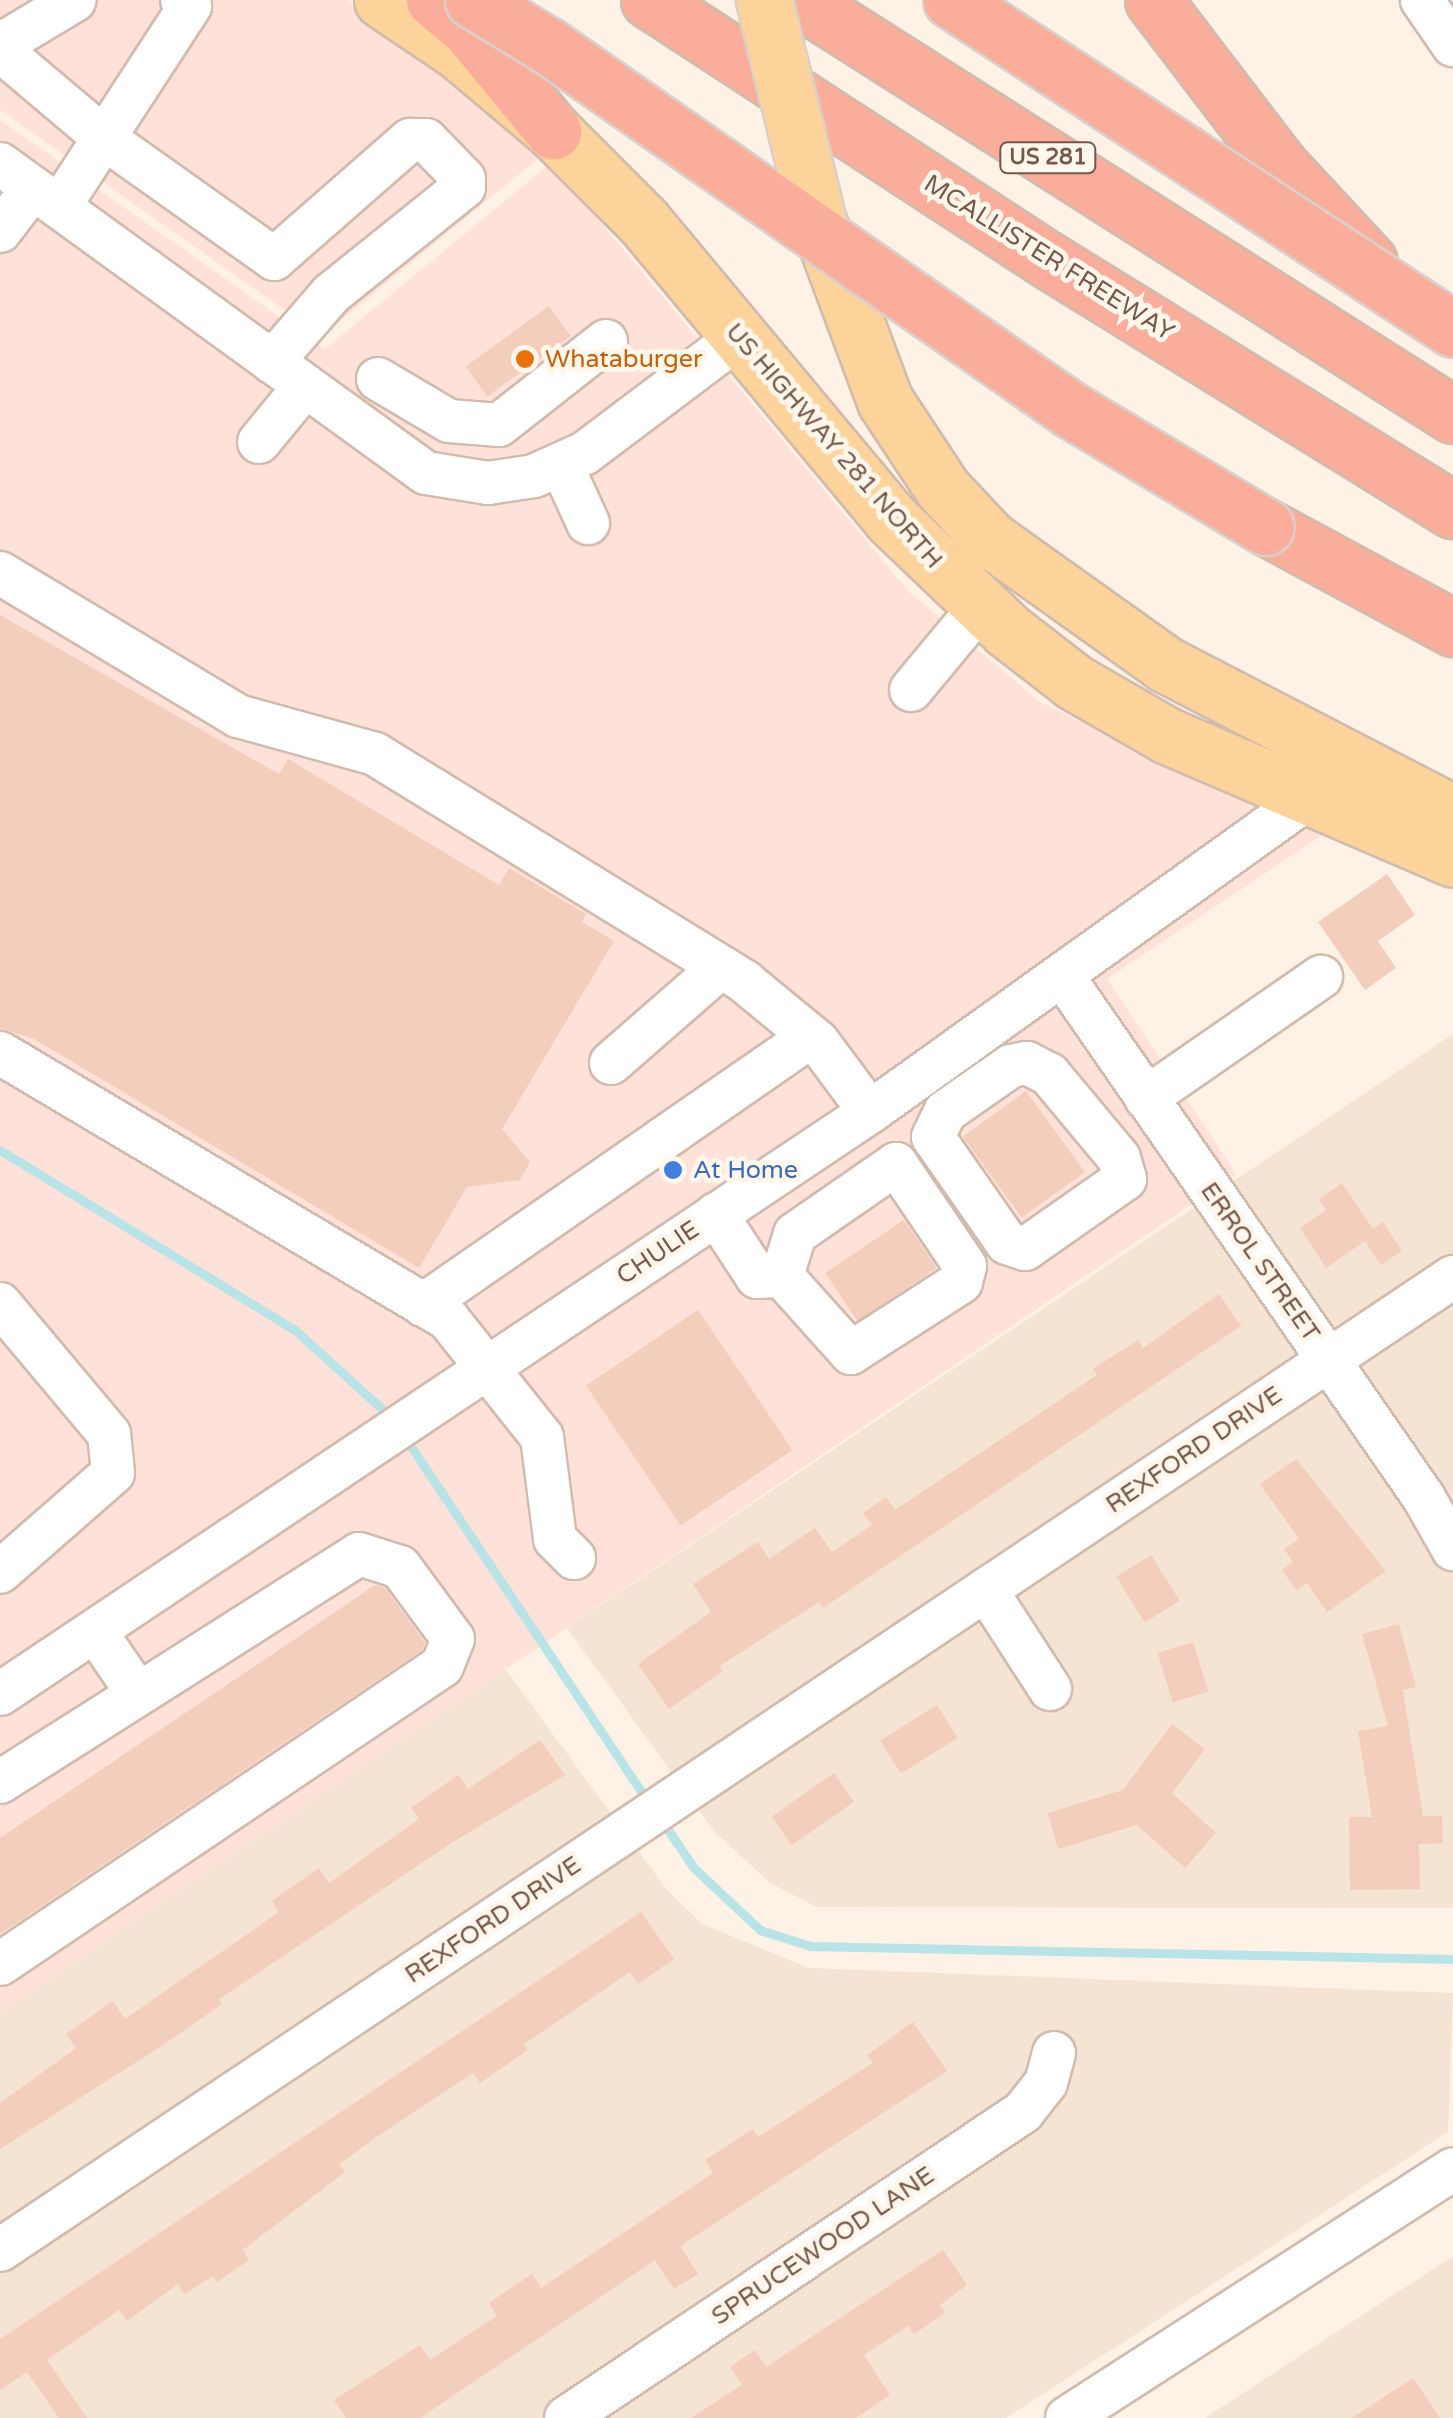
<!DOCTYPE html>
<html>
<head>
<meta charset="utf-8">
<style>
  body { margin:0 }
  #map { position:relative; width:1453px; height:2418px; overflow:hidden; background:#fdf2e5; font-family:"Varela Round",sans-serif }
  div>[style] { position:absolute }
  .residential>* { inset:0; background:#f5e4d3 }
  .commercial>* { inset:0; background:#fee1d9 }
  .stream>* { height:9px; margin:-4.5px; padding:0 4.5px; transform-origin:4.5px; border-radius:4.5px; background:#b9e4e7 }
  .building>* { inset:0; background:#f3cebc; transform-origin:0 0 }
  .roads { filter:drop-shadow(2px 0 #d1bbad) drop-shadow(-2px 0 #d1bbad) drop-shadow(0 2px #d1bbad) drop-shadow(0 -2px #d1bbad) }
  .minor>* { height:42px; margin:-21px; padding:0 21px; transform-origin:21px; border-radius:21px; background:#fff }
  .major>* { height:55px; margin:-27.5px; padding:0 27.5px; transform-origin:27.5px; border-radius:27.5px; background:#fdd39c }
  .highway>* { height:55px; margin:-27.5px; padding:0 27.5px; transform-origin:27.5px; border-radius:27.5px; background:#f9ad9a }
  .bridges { filter:drop-shadow(2px 0 #d9d0cc) drop-shadow(-2px 0 #d9d0cc) drop-shadow(0 2px #d9d0cc) drop-shadow(0 -2px #d9d0cc) }
  .major-bridge>* { height:55px; margin:-27.5px; padding:0 27.5px; transform-origin:27.5px; border-radius:27.5px; background:#fdd39c }
  .highway-bridge>* { height:55px; margin:-27.5px; padding:0 27.5px; transform-origin:27.5px; border-radius:27.5px; background:#f9ad9a }
  .dots>* { width:28px; height:28px; translate:-50% -50%; box-sizing:border-box; border:5px solid #fff6ec; border-radius:50% }
  span { translate:-50% -50%; white-space:nowrap; text-align:center; line-height:1.15; -webkit-text-stroke:10px #fff6ec; paint-order:stroke }
  .shield-label span { padding:2px 8px; background:#fff6ec; border:2px solid; border-radius:8px; -webkit-text-stroke-width:0 }
  .shield-label { font-size:22px; color:#775749; font-weight:700 }
  .street-label { font-size:25px; color:#775749 }
  .food-label { font-size:25px; color:#c56008 }
  .left { translate:0 -50%; text-align:left }
  .shop-label { font-size:25px; color:#366cbe }
</style>
</head>
<body>
<div id="map">
  <div class="residential">
    <i style="clip-path:polygon(1453px 1034px,1453px 1908px,817px 1907px,770px 1883px,715px 1832px,567px 1628px)"></i>
    <i style="clip-path:polygon(505px 1669px,667px 1890px,702px 1924px,809px 1968px,1453px 1993px,1448px 2132px,1006px 2418px,0 2418px,0 2012px)"></i>
    <i style="clip-path:polygon(1453px 2256px,1453px 2418px,1205px 2418px)"></i>
  </div>
  <div class="commercial">
    <i style="clip-path:polygon(0 0,347px 0,452px 69px,546px 152px,322px 336px,0 110px)"></i>
    <i style="clip-path:polygon(0 120px,325px 349px,551px 163px,910px 593px,1040px 702px,1324px 834px,1107px 979px,1236px 1174px,0 2012px)"></i>
  </div>
  <div class="stream">
    <i style="left:0;top:1150px;width:346px;rotate:31.4deg"></i>
    <i style="left:295px;top:1330px;width:131px;rotate:42.2deg"></i>
    <i style="left:406px;top:1439px;width:434px;rotate:56.3deg"></i>
    <i style="left:662px;top:1821px;width:57px;rotate:55.8deg"></i>
    <i style="left:694px;top:1868px;width:91px;rotate:43.2deg"></i>
    <i style="left:760px;top:1930px;width:52px;rotate:17.7deg"></i>
    <i style="left:810px;top:1946px;width:643px;rotate:1.16deg"></i>
  </div>
  <div class="building">
    <i style="left:549px;top:306px;width:37px;height:103px;rotate:54deg"></i>
    <i style="clip-path:polygon(0 615px,279px 774px,288px 759px,499px 885px,509px 868px,586px 914px,582px 922px,614px 941px,502px 1129px,530px 1162px,520px 1180px,467px 1187px,419px 1268px,34px 1039px,0 1028px)"></i>
    <i style="clip-path:polygon(1387px 874px,1415px 915px,1378px 941px,1396px 968px,1365px 990px,1318px 922px)"></i>
    <i style="left:1026px;top:1091px;width:100px;height:78px;rotate:54deg"></i>
    <i style="clip-path:polygon(1342px 1183px,1373px 1229px,1383px 1222px,1402px 1251px,1381px 1265px,1365px 1241px,1326px 1268px,1300px 1228px,1326px 1210px,1319px 1199px)"></i>
    <i style="left:904px;top:1220px;width:58px;height:95px;rotate:56deg"></i>
    <i style="clip-path:polygon(1219px 1294px,1241px 1326px,823px 1608px,819px 1602px,720px 1666px,723px 1671px,669px 1709px,638px 1664px,711px 1612px,693px 1584px,758px 1542px,769px 1559px,815px 1528px,832px 1552px,872px 1525px,863px 1513px,886px 1497px,895px 1510px,1097px 1375px,1093px 1369px,1138px 1340px,1143px 1348px)"></i>
    <i style="left:698px;top:1310px;width:169px;height:135px;rotate:56deg"></i>
    <i style="clip-path:polygon(1296px 1459px,1386px 1571px,1327px 1612px,1307px 1583px,1296px 1590px,1282px 1570px,1293px 1562px,1284px 1549px,1299px 1539px,1260px 1484px)"></i>
    <i style="left:1151px;top:1555px;width:54px;height:41px;rotate:58deg"></i>
    <i style="clip-path:polygon(375px 1585px,385px 1588px,425px 1643px,422px 1650px,0 1934px,0 1838px)"></i>
    <i style="clip-path:polygon(1399px 1624px,1416px 1687px,1403px 1690px,1423px 1816px,1442px 1816px,1443px 1843px,1419px 1844px,1420px 1889px,1350px 1890px,1349px 1817px,1372px 1817px,1358px 1731px,1388px 1726px,1362px 1634px)"></i>
    <i style="left:1193px;top:1642px;width:52px;height:37px;rotate:73deg"></i>
    <i style="left:937px;top:1705px;width:39px;height:67px;rotate:58deg"></i>
    <i style="clip-path:polygon(1172px 1724px,1205px 1749px,1172px 1793px,1216px 1833px,1185px 1868px,1137px 1825px,1058px 1849px,1048px 1813px,1123px 1790px)"></i>
    <i style="clip-path:polygon(540px 1740px,565px 1775px,453px 1842px,219px 1999px,222px 2004px,163px 2045px,0 2149px,0 2103px,76px 2048px,66px 2034px,113px 2001px,125px 2019px,279px 1912px,272px 1901px,319px 1868px,329px 1883px,419px 1819px,411px 1808px,458px 1775px,468px 1789px)"></i>
    <i style="left:834px;top:1773px;width:35px;height:76px;rotate:55deg"></i>
    <i style="clip-path:polygon(641px 1912px,674px 1959px,638px 1984px,630px 1972px,524px 2044px,528px 2050px,480px 2083px,473px 2073px,391px 2127px,339px 2164px,345px 2172px,243px 2250px,249px 2260px,217px 2282px,213px 2276px,184px 2294px,178px 2284px,127px 2321px,119px 2310px,47px 2360px,87px 2418px,59px 2418px,27px 2372px,0 2390px,0 2339px)"></i>
    <i style="clip-path:polygon(913px 2022px,947px 2071px,680px 2246px,698px 2274px,674px 2289px,655px 2260px,420px 2418px,346px 2418px,334px 2400px,420px 2345px,430px 2360px,497px 2316px,489px 2303px,532px 2274px,541px 2288px,713px 2173px,705px 2160px,753px 2129px,758px 2137px,873px 2063px,867px 2055px)"></i>
    <i style="clip-path:polygon(943px 2250px,967px 2285px,940px 2305px,945px 2313px,914px 2334px,908px 2326px,864px 2355px,890px 2395px,856px 2418px,691px 2418px,742px 2385px,730px 2367px,755px 2350px,766px 2367px)"></i>
    <i style="clip-path:polygon(1413px 2378px,1440px 2418px,1352px 2418px)"></i>
  </div>
  <div class="roads">
    <div class="minor">
      <i style="left:1422px;top:0;width:55px;rotate:55.4deg"></i>
      <i style="left:0;top:45px;width:87px;rotate:-31deg"></i>
      <i style="left:0;top:50px;width:136px;rotate:40.2deg"></i>
      <i style="left:104px;top:138px;width:209px;rotate:35.4deg"></i>
      <i style="left:274px;top:259px;width:181px;rotate:-41.2deg"></i>
      <i style="left:410px;top:140px;width:16px"></i>
      <i style="left:426px;top:140px;width:54px;rotate:45.7deg"></i>
      <i style="left:464px;top:179px;width:8px;rotate:90deg"></i>
      <i style="left:464px;top:187px;width:171px;rotate:141.2deg"></i>
      <i style="left:331px;top:294px;width:90px;rotate:130.9deg"></i>
      <i style="left:0;top:164px;width:526px;rotate:35.96deg"></i>
      <i style="left:426px;top:473px;width:63px;rotate:9.2deg"></i>
      <i style="left:488px;top:483px;width:47px;rotate:-8.7deg"></i>
      <i style="left:534px;top:476px;width:56px;rotate:-24.3deg"></i>
      <i style="left:585px;top:453px;width:194px;rotate:-37deg"></i>
      <i style="left:59px;top:207px;width:240px;rotate:-56.9deg"></i>
      <i style="left:190px;top:6px;width:10px;rotate:-143deg"></i>
      <i style="left:0;top:231px;width:54px;rotate:-52.5deg"></i>
      <i style="left:378px;top:379px;width:82px;rotate:30.6deg"></i>
      <i style="left:449px;top:421px;width:50px;rotate:4.6deg"></i>
      <i style="left:499px;top:425px;width:136px;rotate:-38.1deg"></i>
      <i style="left:259px;top:442px;width:72px;rotate:-50.6deg"></i>
      <i style="left:561px;top:464px;width:65px;rotate:65.4deg"></i>
      <i style="left:0;top:573px;width:278px;rotate:31deg"></i>
      <i style="left:238px;top:716px;width:142px;rotate:15.5deg"></i>
      <i style="left:375px;top:754px;width:435px;rotate:31.6deg"></i>
      <i style="left:745px;top:982px;width:94px;rotate:39.4deg"></i>
      <i style="left:818px;top:1042px;width:87px;rotate:53.4deg"></i>
      <i style="left:911px;top:690px;width:108px;rotate:-50.3deg"></i>
      <i style="left:1064px;top:978px;width:632px;rotate:55.3deg"></i>
      <i style="left:1424px;top:1498px;width:59px;rotate:60.4deg"></i>
      <i style="left:0;top:1053px;width:521px;rotate:30.7deg"></i>
      <i style="left:448px;top:1319px;width:151px;rotate:51.5deg"></i>
      <i style="left:542px;top:1437px;width:103px;rotate:82.7deg"></i>
      <i style="left:555px;top:1539px;width:27px;rotate:45deg"></i>
      <i style="left:611px;top:1063px;width:146px;rotate:-41.1deg"></i>
      <i style="left:1027px;top:1063px;width:25px;rotate:27deg"></i>
      <i style="left:1049px;top:1074px;width:109px;rotate:50.2deg"></i>
      <i style="left:1119px;top:1158px;width:22px;rotate:74deg"></i>
      <i style="left:1125px;top:1179px;width:122px;rotate:145deg"></i>
      <i style="left:1025px;top:1249px;width:19px;rotate:-162deg"></i>
      <i style="left:1007px;top:1243px;width:129px;rotate:-124.9deg"></i>
      <i style="left:933px;top:1137px;width:28px;rotate:-64deg"></i>
      <i style="left:945px;top:1112px;width:80px;rotate:-34.9deg"></i>
      <i style="left:1011px;top:1066px;width:16px;rotate:-11deg"></i>
      <i style="left:1146px;top:1098px;width:213px;rotate:-34.7deg"></i>
      <i style="left:716px;top:1214px;width:75px;rotate:56.9deg"></i>
      <i style="left:757px;top:1277px;width:25px;rotate:-2deg"></i>
      <i style="left:782px;top:1276px;width:44px;rotate:-72.8deg"></i>
      <i style="left:795px;top:1234px;width:123px;rotate:-34.7deg"></i>
      <i style="left:896px;top:1164px;width:123px;rotate:55.9deg"></i>
      <i style="left:965px;top:1266px;width:16px;rotate:104deg"></i>
      <i style="left:961px;top:1282px;width:131px;rotate:147.2deg"></i>
      <i style="left:851px;top:1353px;width:103px;rotate:-131.9deg"></i>
      <i style="left:0;top:1304px;width:170px;rotate:50deg"></i>
      <i style="left:109px;top:1434px;width:39px;rotate:84deg"></i>
      <i style="left:113px;top:1473px;width:150px;rotate:138.8deg"></i>
      <i style="left:423px;top:1305px;width:472px;rotate:-34.7deg"></i>
      <i style="left:986px;top:1590px;width:118px;rotate:57.1deg"></i>
      <i style="left:95px;top:1631px;width:76px;rotate:55.7deg"></i>
      <i style="left:0;top:1694px;width:1047px;rotate:-33.78deg"></i>
      <i style="left:870px;top:1112px;width:538px;rotate:-35.61deg"></i>
      <i style="left:0;top:1782px;width:425px;rotate:-32.4deg"></i>
      <i style="left:359px;top:1554px;width:43px;rotate:17.6deg"></i>
      <i style="left:400px;top:1567px;width:89px;rotate:53.6deg"></i>
      <i style="left:453px;top:1639px;width:29px;rotate:112deg"></i>
      <i style="left:442px;top:1666px;width:533px;rotate:146.01deg"></i>
      <i style="left:0;top:2250px;width:1749px;rotate:-33.81deg"></i>
      <i style="left:566px;top:2418px;width:550px;rotate:-33.81deg"></i>
      <i style="left:1023px;top:2112px;width:37px;rotate:-52deg"></i>
      <i style="left:1046px;top:2083px;width:31px;rotate:-75deg"></i>
      <i style="left:1067px;top:2418px;width:459px;rotate:-32.8deg"></i>
    </div>
    <div class="major">
      <i style="left:382px;top:0;width:92px;rotate:33.9deg"></i>
      <i style="left:458px;top:51px;width:124px;rotate:40.1deg"></i>
      <i style="left:553px;top:131px;width:127px;rotate:45deg"></i>
      <i style="left:643px;top:221px;width:388px;rotate:50.2deg"></i>
      <i style="left:891px;top:519px;width:161px;rotate:43.7deg"></i>
      <i style="left:1007px;top:630px;width:85px;rotate:37.8deg"></i>
      <i style="left:1074px;top:682px;width:108px;rotate:29.9deg"></i>
      <i style="left:1168px;top:736px;width:310px;rotate:23.3deg"></i>
      <i style="left:818px;top:221px;width:192px;rotate:69.6deg"></i>
      <i style="left:885px;top:401px;width:105px;rotate:56.6deg"></i>
      <i style="left:943px;top:489px;width:69px;rotate:46.8deg"></i>
      <i style="left:990px;top:539px;width:215px;rotate:35.5deg"></i>
      <i style="left:1165px;top:664px;width:324px;rotate:27.4deg"></i>
    </div>
    <div class="highway">
      <i style="left:434px;top:0;width:44px;rotate:39.5deg"></i>
      <i style="left:468px;top:28px;width:134px;rotate:50.5deg"></i>
      <i style="left:649px;top:0;width:470px;rotate:33.1deg"></i>
      <i style="left:1043px;top:257px;width:482px;rotate:31.7deg"></i>
      <i style="left:800px;top:0;width:774px;rotate:32.44deg"></i>
      <i style="left:1153px;top:0;width:208px;rotate:52.6deg"></i>
      <i style="left:1279px;top:165px;width:132px;rotate:47.1deg"></i>
      <i style="left:1266px;top:527px;width:213px;rotate:28.4deg"></i>
    </div>
  </div>
  <div class="bridges">
    <div class="major-bridge">
      <i style="left:764px;top:0;width:228px;rotate:76.3deg"></i>
    </div>
    <div class="highway-bridge">
      <i style="left:473px;top:0;width:90px;rotate:31.4deg"></i>
      <i style="left:550px;top:47px;width:635px;rotate:34.87deg"></i>
      <i style="left:1071px;top:410px;width:227px;rotate:31deg"></i>
      <i style="left:951px;top:0;width:600px;rotate:33.24deg"></i>
    </div>
  </div>
  <div class="dots">
    <i style="left:525px;top:359px;background:#e8710a"></i>
    <i style="left:673px;top:1170px;background:#3f7fe0"></i>
  </div>
  <div class="shield-label">
    <span style="left:1048px;top:158px">US 281</span>
  </div>
  <div class="street-label">
    <span style="left:1049px;top:258px;rotate:32deg">MCALLISTER FREEWAY</span>
    <span style="left:834px;top:446px;rotate:49deg">US HIGHWAY 281 NORTH</span>
    <span style="left:658px;top:1253px;rotate:-34deg">CHULIE</span>
    <span style="left:1260px;top:1262px;rotate:55deg">ERROL STREET</span>
    <span style="left:1194px;top:1450px;rotate:-34deg">REXFORD DRIVE</span>
    <span style="left:493px;top:1920px;rotate:-34deg">REXFORD DRIVE</span>
    <span style="left:823px;top:2246px;rotate:-34deg">SPRUCEWOOD LANE</span>
  </div>
  <div class="food-label">
    <span class="left" style="left:545px;top:359px">Whataburger</span>
  </div>
  <div class="shop-label">
    <span class="left" style="left:693px;top:1170px">At Home</span>
  </div>
</div>
</body>
</html>
